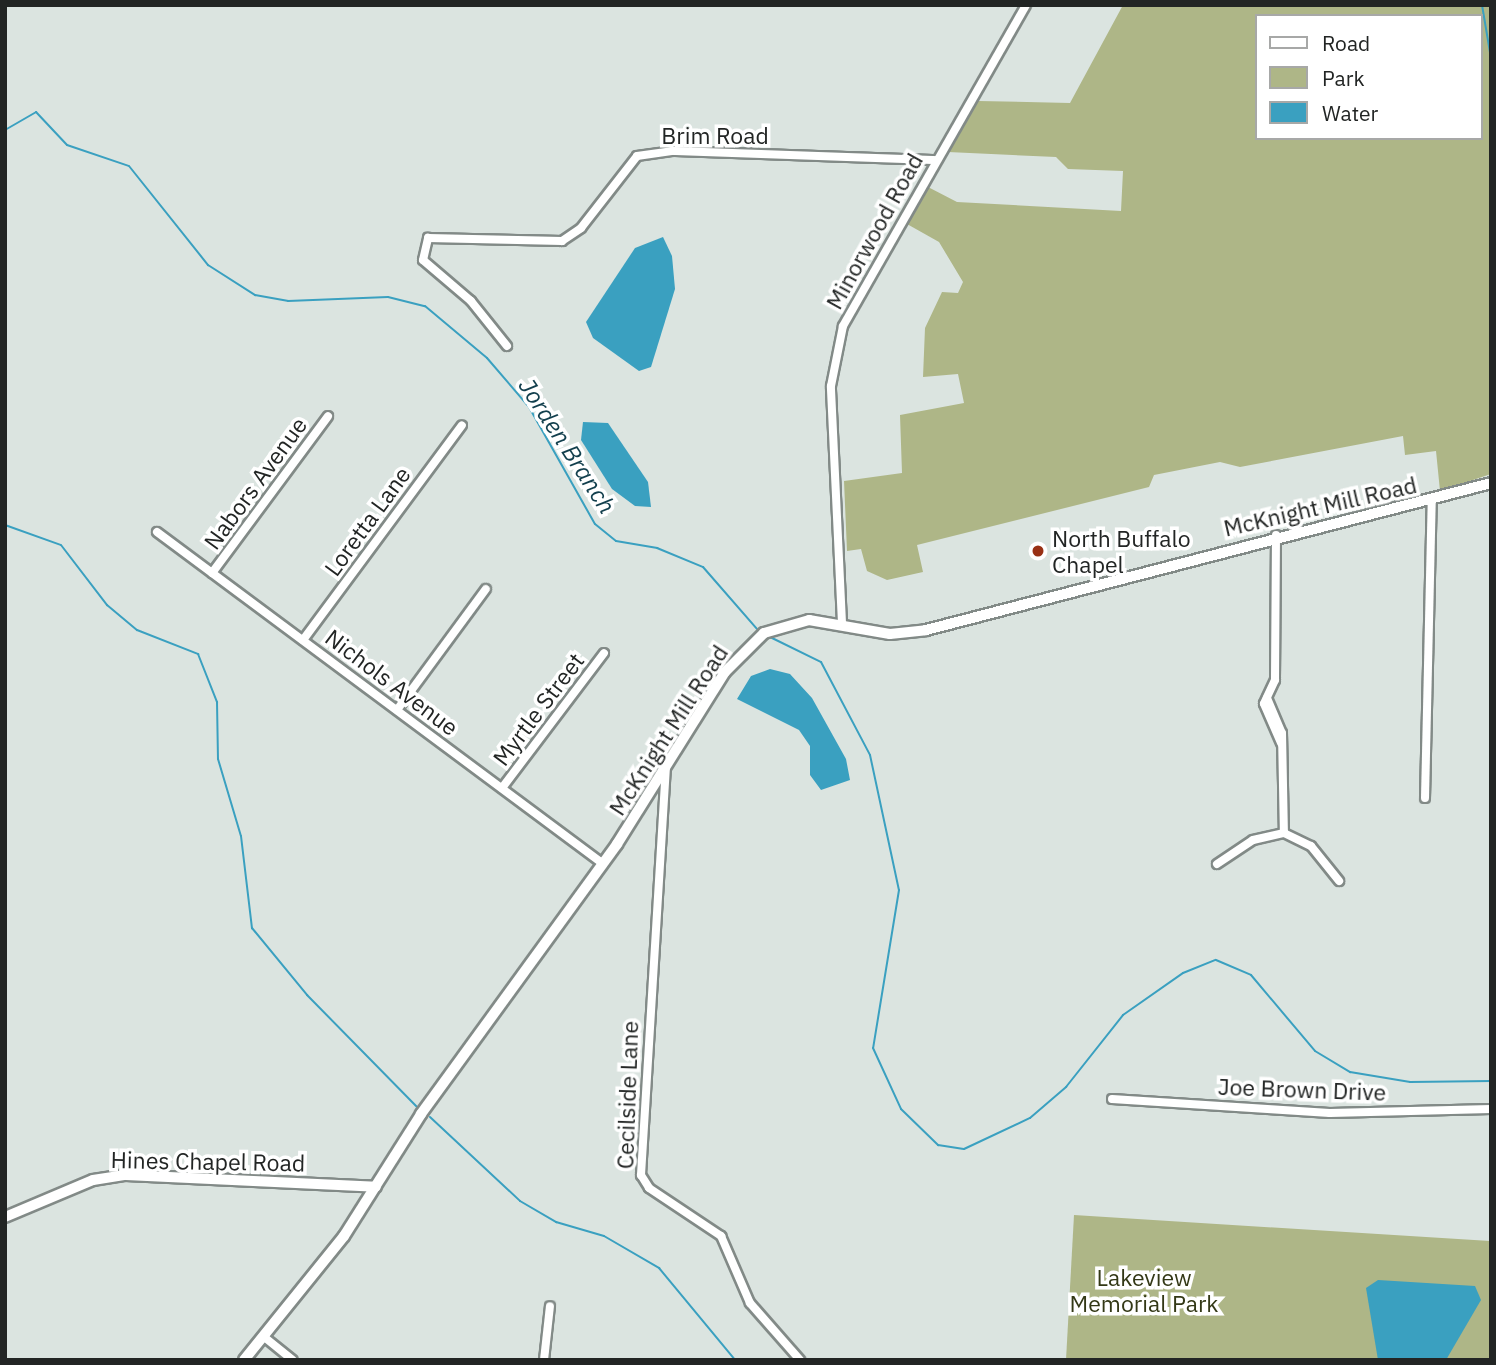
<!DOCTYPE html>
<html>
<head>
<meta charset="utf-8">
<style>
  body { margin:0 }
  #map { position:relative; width:1496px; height:1365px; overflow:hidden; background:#dbe4e0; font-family:"IBM Plex Sans",sans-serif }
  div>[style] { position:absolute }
  .green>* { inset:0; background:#aeb687 }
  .water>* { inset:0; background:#3aa0c0 }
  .stream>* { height:2px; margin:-1px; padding:0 1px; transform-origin:1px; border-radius:1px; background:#3aa0c0 }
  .roads { filter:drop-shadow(2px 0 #828a87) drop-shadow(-2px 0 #828a87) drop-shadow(0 2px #828a87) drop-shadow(0 -2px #828a87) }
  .minor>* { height:8px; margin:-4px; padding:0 4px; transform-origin:4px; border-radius:4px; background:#fff }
  .tertiary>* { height:10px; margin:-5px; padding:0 5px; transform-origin:5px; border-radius:5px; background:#fff }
  .dots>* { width:19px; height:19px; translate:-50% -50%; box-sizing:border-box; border:4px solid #fff; border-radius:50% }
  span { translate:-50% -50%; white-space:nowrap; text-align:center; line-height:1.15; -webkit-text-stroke:7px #fff; paint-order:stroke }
  .street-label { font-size:23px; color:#222524 }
  .poi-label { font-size:23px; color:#222524 }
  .left { translate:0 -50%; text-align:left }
  .park-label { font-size:23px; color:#333816 }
  .water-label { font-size:24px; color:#123f4d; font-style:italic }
  .frame { position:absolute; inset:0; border:7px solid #222524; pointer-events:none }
  .legend { position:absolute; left:1255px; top:14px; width:228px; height:126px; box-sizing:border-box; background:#fff; border:2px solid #a7a8a7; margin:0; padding:9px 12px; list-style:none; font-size:21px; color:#222524 }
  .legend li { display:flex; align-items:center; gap:14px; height:35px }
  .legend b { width:35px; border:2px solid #a7a8a7 }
</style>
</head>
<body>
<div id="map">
  <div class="green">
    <i style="clip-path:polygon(evenodd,1123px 5px,1491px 5px,1491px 474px,1440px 491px,1436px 451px,1405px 455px,1403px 436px,1240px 467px,1220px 462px,1154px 475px,1149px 487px,917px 545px,923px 572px,887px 580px,867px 571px,861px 549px,847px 551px,844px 481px,902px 473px,900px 415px,964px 403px,958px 374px,923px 377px,925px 328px,942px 292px,958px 293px,963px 282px,939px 242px,907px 224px,928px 187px,957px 202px,1121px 211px,1123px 171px,1068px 169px,1056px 157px,948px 152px,978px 101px,1070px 103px,1123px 5px,1256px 16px,1480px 16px,1480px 138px,1256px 138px,1256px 16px)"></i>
    <i style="clip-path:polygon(1074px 1215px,1490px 1241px,1491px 1360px,1066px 1360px)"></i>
  </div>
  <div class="water">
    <i style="clip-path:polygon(663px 237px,672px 256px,675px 289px,651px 367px,639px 371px,593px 338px,586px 322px,635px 248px)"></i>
    <i style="clip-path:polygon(583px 422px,608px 423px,648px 482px,651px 507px,635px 506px,612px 489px,581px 440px)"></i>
    <i style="clip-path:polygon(770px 669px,790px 674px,812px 698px,846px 759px,850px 780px,821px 790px,810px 775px,810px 746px,799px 730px,737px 699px,751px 676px)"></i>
    <i style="clip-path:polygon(1378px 1280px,1475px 1286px,1481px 1300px,1446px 1360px,1378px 1360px,1366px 1288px)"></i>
  </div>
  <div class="stream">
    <i style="left:1482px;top:5px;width:54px;rotate:80.4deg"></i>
    <i style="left:5px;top:130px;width:36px;rotate:-30deg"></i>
    <i style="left:36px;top:112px;width:45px;rotate:46.8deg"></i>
    <i style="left:67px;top:145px;width:65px;rotate:18.7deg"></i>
    <i style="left:129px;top:166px;width:127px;rotate:51.4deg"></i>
    <i style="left:208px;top:265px;width:56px;rotate:32.6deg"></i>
    <i style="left:255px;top:295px;width:34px;rotate:10deg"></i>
    <i style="left:288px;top:301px;width:100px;rotate:-2.3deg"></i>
    <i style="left:388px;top:297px;width:38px;rotate:14deg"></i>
    <i style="left:425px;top:306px;width:81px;rotate:40deg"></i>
    <i style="left:487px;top:358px;width:65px;rotate:49.4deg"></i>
    <i style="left:529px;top:407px;width:134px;rotate:60.6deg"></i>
    <i style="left:595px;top:524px;width:27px;rotate:39deg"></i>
    <i style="left:616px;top:541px;width:42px;rotate:9.7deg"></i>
    <i style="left:657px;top:548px;width:50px;rotate:22.4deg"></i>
    <i style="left:703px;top:567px;width:82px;rotate:48.9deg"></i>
    <i style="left:5px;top:525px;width:59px;rotate:19.7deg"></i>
    <i style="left:61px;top:545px;width:76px;rotate:52.5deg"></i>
    <i style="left:107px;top:605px;width:39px;rotate:40deg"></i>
    <i style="left:137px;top:630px;width:66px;rotate:21.5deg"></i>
    <i style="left:198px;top:654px;width:52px;rotate:68.4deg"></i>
    <i style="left:217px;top:702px;width:57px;rotate:89deg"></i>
    <i style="left:218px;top:759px;width:80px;rotate:73.4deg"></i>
    <i style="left:241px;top:836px;width:93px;rotate:83.2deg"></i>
    <i style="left:252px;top:928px;width:87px;rotate:50.6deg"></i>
    <i style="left:307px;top:995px;width:157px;rotate:45.5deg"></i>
    <i style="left:770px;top:637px;width:57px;rotate:26.1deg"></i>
    <i style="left:821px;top:662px;width:105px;rotate:62.2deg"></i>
    <i style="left:870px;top:755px;width:138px;rotate:77.9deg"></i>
    <i style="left:899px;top:890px;width:160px;rotate:99.3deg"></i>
    <i style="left:873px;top:1048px;width:67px;rotate:65.3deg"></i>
    <i style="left:901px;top:1109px;width:52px;rotate:44.2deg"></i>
    <i style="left:938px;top:1145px;width:26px;rotate:9deg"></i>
    <i style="left:964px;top:1149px;width:73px;rotate:-25.2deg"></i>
    <i style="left:1030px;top:1118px;width:48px;rotate:-40.7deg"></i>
    <i style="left:1066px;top:1087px;width:92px;rotate:-51.6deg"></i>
    <i style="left:1123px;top:1015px;width:73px;rotate:-35deg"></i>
    <i style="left:1183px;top:973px;width:35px;rotate:-22deg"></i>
    <i style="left:1216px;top:960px;width:38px;rotate:23deg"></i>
    <i style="left:1251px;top:975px;width:99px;rotate:49.9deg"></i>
    <i style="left:1315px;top:1051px;width:41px;rotate:31deg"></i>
    <i style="left:1350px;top:1072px;width:61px;rotate:9.5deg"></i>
    <i style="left:1410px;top:1082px;width:81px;rotate:-0.7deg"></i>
    <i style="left:430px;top:1117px;width:123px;rotate:43deg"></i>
    <i style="left:520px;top:1201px;width:42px;rotate:30.3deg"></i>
    <i style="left:556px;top:1222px;width:50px;rotate:16.3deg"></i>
    <i style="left:604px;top:1236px;width:64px;rotate:30.2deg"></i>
    <i style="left:659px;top:1268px;width:119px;rotate:50.4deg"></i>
  </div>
  <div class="roads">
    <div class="minor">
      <i style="left:507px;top:346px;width:58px;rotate:-128.7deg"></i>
      <i style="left:471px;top:301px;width:63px;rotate:-139.5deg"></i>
      <i style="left:423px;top:260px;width:23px;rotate:-77deg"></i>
      <i style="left:428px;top:238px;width:134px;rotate:1.3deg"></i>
      <i style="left:562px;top:241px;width:23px;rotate:-34deg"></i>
      <i style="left:581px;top:228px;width:91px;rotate:-52.1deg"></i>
      <i style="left:637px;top:156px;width:35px;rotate:-8deg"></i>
      <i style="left:672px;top:151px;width:264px;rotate:2deg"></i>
      <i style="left:157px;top:532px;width:555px;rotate:36.64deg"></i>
      <i style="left:1276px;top:535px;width:145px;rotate:90.4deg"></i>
      <i style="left:1275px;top:680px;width:26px;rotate:115deg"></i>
      <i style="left:1264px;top:704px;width:43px;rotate:66.4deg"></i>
      <i style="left:212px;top:573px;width:195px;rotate:-53.5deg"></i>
      <i style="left:842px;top:623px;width:237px;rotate:-92.7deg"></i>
      <i style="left:831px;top:386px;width:61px;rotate:-78.7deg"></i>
      <i style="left:843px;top:326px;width:369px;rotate:-60.3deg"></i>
      <i style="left:303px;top:640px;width:267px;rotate:-53.5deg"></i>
      <i style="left:1267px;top:698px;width:38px;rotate:67deg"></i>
      <i style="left:1282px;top:733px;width:100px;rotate:88.9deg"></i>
      <i style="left:1284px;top:833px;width:30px;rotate:26deg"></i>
      <i style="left:1311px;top:846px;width:45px;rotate:51.3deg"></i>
      <i style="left:397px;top:710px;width:150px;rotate:-53.7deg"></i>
      <i style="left:666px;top:766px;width:410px;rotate:93.5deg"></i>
      <i style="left:641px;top:1175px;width:15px;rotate:58deg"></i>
      <i style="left:649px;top:1188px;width:87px;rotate:33.7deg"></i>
      <i style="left:721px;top:1236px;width:73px;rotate:66.6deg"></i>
      <i style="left:750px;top:1303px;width:76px;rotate:48.7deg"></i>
      <i style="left:502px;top:788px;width:169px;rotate:-52.9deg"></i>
      <i style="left:1425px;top:798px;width:298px;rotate:-88.7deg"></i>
      <i style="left:1217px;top:864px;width:43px;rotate:-33.7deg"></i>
      <i style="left:1253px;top:840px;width:32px;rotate:-13deg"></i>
      <i style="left:1112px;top:1099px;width:218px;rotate:3.7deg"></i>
      <i style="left:1330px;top:1113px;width:161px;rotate:-1.4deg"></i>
      <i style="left:263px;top:1336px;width:38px;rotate:39deg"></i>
      <i style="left:544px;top:1360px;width:54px;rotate:-83.7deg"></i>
    </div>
    <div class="tertiary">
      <i style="left:5px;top:1217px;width:95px;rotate:-22.8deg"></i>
      <i style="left:93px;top:1180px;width:33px;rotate:-9deg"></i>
      <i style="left:126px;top:1175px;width:250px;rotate:2.7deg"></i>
      <i style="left:244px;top:1360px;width:159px;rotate:-51.1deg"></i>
      <i style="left:344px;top:1236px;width:144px;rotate:-57.7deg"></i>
      <i style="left:421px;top:1114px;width:334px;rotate:-54deg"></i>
      <i style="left:617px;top:844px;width:203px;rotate:-57.9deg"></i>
      <i style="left:725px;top:672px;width:55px;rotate:-45deg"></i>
      <i style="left:764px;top:633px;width:47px;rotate:-16.1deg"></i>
      <i style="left:809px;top:620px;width:82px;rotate:9.8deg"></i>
      <i style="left:890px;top:634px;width:36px;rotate:-6deg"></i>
      <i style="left:926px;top:630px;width:584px;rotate:-14.58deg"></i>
    </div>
  </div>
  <div class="dots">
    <i style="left:1038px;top:551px;background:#983014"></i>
  </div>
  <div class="street-label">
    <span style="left:715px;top:135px">Brim Road</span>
    <span style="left:874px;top:231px;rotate:-61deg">Minorwood Road</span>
    <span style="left:255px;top:483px;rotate:-54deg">Nabors Avenue</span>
    <span style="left:1320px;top:506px;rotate:-13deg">McKnight Mill Road</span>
    <span style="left:367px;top:521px;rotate:-54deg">Loretta Lane</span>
    <span style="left:392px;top:682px;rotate:37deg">Nichols Avenue</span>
    <span style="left:538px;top:709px;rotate:-53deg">Myrtle Street</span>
    <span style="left:668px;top:730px;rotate:-57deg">McKnight Mill Road</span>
    <span style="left:1302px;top:1089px;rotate:2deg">Joe Brown Drive</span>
    <span style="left:627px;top:1095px;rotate:-88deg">Cecilside Lane</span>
    <span style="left:208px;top:1161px;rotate:1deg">Hines Chapel Road</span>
  </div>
  <div class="poi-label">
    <span class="left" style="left:1052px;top:551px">North Buffalo<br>Chapel</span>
  </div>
  <div class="park-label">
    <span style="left:1144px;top:1290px">Lakeview<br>Memorial Park</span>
  </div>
  <div class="water-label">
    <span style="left:567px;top:446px;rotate:57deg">Jorden Branch</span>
  </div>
  <div class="frame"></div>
  <ul class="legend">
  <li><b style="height:9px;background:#fff"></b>Road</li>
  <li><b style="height:19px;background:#aeb687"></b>Park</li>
  <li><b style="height:19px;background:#3aa0c0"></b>Water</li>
  </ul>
</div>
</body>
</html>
